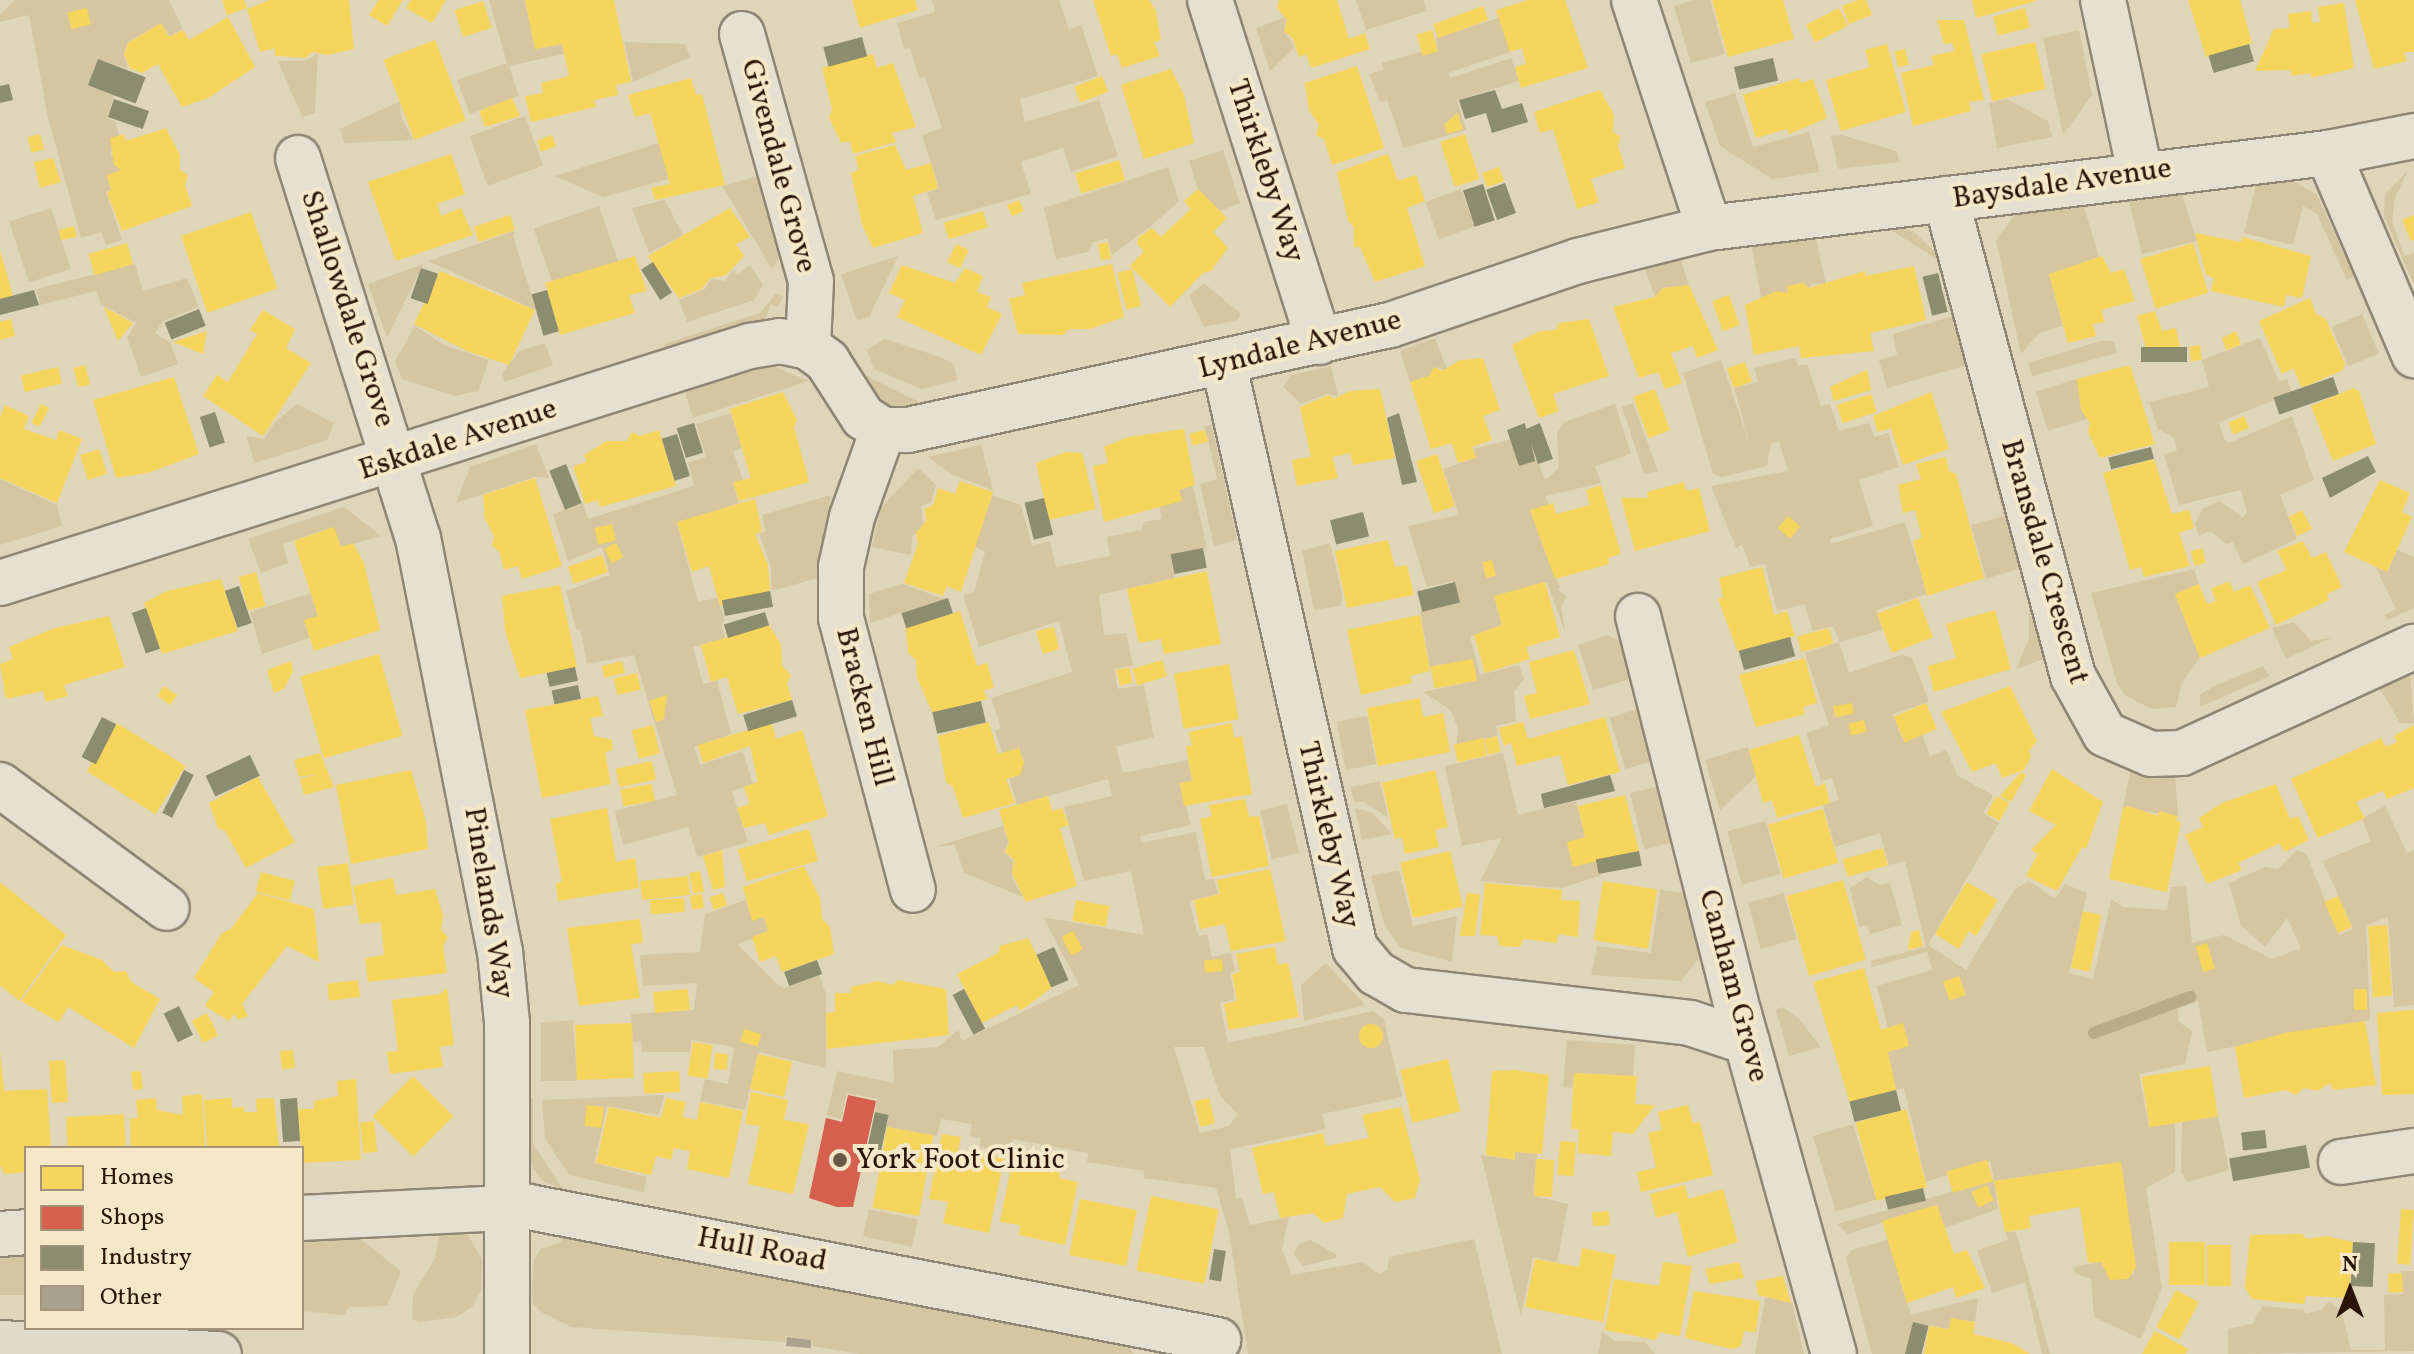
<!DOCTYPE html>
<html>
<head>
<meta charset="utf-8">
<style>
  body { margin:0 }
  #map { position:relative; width:2414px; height:1354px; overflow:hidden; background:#dfd5b9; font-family:Vollkorn,serif }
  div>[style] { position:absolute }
  .green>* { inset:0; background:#d5c6a1; transform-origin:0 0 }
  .homes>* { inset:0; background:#f6d55c; transform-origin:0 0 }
  .round { border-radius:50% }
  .shops>* { inset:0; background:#d6604d }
  .industry>* { inset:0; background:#8c8c6e; transform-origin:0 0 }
  .stream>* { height:12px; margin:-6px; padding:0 6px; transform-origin:6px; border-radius:6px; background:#ba8 }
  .building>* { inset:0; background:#aaa28f }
  .roads { filter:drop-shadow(2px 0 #8f8675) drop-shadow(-2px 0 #8f8675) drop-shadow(0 2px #8f8675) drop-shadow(0 -2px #8f8675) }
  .minor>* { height:44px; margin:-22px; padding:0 22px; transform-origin:22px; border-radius:22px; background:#e5e0d2 }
  .major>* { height:44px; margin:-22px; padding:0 22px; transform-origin:22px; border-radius:22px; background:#e0dacb }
  .dots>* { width:22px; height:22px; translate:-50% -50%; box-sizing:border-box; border:4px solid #f4e8c8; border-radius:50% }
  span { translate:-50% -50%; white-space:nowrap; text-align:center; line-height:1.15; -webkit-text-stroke:8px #f4e8c8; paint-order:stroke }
  .street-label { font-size:30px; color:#2b1407 }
  .poi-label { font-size:30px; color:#2b1407 }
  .left { translate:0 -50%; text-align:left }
  .legend { position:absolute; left:24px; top:1146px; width:280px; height:184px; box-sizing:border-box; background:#f4e8c8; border:2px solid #a4937b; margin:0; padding:10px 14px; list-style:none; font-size:24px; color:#2b1407 }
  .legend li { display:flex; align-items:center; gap:16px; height:40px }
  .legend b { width:40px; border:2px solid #a4937b }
  .north { position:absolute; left:2310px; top:1250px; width:80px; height:80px; -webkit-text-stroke:6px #f4e8c8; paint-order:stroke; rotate:0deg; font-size:22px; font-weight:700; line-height:32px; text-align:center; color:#2b1407 }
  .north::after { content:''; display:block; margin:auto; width:28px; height:36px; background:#2b1407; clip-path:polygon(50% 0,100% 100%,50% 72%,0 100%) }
</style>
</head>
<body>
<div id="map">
  <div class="green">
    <i style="clip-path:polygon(15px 0,169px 0,183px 29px,170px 36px,161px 23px,128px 42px,124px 53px,128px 69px,98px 59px,88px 85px,114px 95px,107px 118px,115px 121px,119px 136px,110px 153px,121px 170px,107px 175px,111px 190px,106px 192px,122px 240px,106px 245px,101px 232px,81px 238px,48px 118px,29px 15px,0 22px,0 14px)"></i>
    <i style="clip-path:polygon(489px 0,525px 0,535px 49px,562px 44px,564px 54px,509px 66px,519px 96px,470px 114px,457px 80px,507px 63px)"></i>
    <i style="clip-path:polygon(932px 0,1059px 0,1069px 29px,1081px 25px,1098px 76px,1020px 99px,1025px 122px,1099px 100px,1118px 156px,1071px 172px,1063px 148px,1021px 162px,1031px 194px,936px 220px,927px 193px,939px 188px,922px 135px,942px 128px,925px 77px,919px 78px,910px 48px,904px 49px,897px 23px,935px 12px)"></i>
    <i style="clip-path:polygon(1356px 0,1424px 0,1427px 11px,1366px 30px)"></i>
    <i style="clip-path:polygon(1693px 0,1710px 0,1725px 54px,1691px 63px,1674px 6px)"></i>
    <i style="clip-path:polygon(1286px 17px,1284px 32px,1295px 47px,1270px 71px,1256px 28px)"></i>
    <i style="clip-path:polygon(1499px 18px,1510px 52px,1448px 73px,1450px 78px,1511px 58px,1519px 81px,1457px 100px,1466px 130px,1404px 148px,1387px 100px,1380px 102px,1369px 74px,1384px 69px,1381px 63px,1438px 47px,1436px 38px)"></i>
    <i style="clip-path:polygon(2079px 30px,2092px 95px,2063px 135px,2043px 38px)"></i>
    <i style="clip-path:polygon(624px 42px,685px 44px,690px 57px,633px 82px)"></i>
    <i style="clip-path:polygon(318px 54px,315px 113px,302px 117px,278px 61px,304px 61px)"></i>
    <i style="clip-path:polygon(1735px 93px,1753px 147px,1809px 132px,1820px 172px,1772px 179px,1720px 146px,1705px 102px)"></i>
    <i style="clip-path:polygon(2007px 99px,2048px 121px,2052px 137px,1997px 148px,1989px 103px)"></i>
    <i style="clip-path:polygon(400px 101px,401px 117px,413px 140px,344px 143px,340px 129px)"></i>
    <i style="left:525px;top:116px;width:53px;height:59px;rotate:70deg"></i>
    <i style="clip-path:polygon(1842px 135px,1896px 151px,1900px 162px,1838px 169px,1831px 136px)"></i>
    <i style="clip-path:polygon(659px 143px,669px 179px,603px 197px,555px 176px)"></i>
    <i style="clip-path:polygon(1223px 150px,1240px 203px,1220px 211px,1198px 189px,1189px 161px)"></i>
    <i style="clip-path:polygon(1168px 167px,1179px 201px,1151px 226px,1112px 255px,1108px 238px,1093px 242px,1088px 252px,1056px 259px,1044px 208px)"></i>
    <i style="clip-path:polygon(2408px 171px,2395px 198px,2392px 221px,2404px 256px,2414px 253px,2414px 285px,2384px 216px,2385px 194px)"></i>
    <i style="clip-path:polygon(758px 176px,781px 254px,772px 269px,722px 186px)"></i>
    <i style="clip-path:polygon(2290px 179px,2317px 195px,2354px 276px,2347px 280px,2317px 214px,2303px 206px,2293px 245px,2244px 233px,2257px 181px)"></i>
    <i style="left:1461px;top:189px;width:40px;height:38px;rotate:70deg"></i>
    <i style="clip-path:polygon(2181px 191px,2197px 241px,2142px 254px,2128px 198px)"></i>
    <i style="clip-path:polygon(665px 200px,683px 235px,649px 253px,632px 208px)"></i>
    <i style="clip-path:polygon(2082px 200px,2099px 257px,2049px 274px,2063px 326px,2039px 333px,2021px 354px,1996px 240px,2018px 211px)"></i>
    <i style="left:599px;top:206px;width:59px;height:69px;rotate:71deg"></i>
    <i style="left:51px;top:208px;width:64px;height:44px;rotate:72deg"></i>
    <i style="clip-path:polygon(1895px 225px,1913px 231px,1936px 253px,1971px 364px,1887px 388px,1879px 360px,1897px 355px,1893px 334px,1953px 316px,1936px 259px,1888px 228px)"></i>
    <i style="clip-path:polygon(515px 231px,513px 236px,536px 310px,428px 261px)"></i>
    <i style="clip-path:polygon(1816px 238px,1826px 285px,1813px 283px,1809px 288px,1802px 283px,1787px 286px,1788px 293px,1761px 298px,1752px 247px)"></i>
    <i style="clip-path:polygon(898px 256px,869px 317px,857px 321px,841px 274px)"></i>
    <i style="clip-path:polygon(1680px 258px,1689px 285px,1663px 288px,1655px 297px,1643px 264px)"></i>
    <i style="clip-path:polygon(135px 264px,143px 291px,187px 278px,199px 307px,163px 321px,155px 333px,170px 342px,178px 364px,141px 377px,127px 337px,136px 323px,101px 304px,96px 291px,40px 305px,36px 289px)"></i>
    <i style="clip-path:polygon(423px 264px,387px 338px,368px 284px)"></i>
    <i style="clip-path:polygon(750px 265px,763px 285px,754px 300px,687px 322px,679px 300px,705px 289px,711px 279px,725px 281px,734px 270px,737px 275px)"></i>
    <i style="clip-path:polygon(1204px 283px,1241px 314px,1238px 320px,1204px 327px,1189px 296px)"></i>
    <i style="clip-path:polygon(776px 293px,784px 297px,777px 307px,771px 304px,765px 319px,665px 350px,664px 344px,760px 313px)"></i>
    <i style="left:2362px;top:314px;width:43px;height:33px;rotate:67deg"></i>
    <i style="clip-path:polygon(415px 326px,444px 345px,489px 360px,478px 391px,455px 396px,402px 379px,395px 361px)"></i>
    <i style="clip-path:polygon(1435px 338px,1447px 370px,1434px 367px,1429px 376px,1410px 382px,1400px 351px)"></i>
    <i style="clip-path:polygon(2260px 338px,2279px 381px,2287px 379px,2292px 393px,2219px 422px,2224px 439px,2229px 443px,2292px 416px,2314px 480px,2280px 495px,2297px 539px,2243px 564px,2233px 542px,2226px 544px,2210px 531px,2199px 536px,2195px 523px,2202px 509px,2220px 501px,2243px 518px,2247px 512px,2241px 490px,2179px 505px,2164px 454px,2177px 451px,2174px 438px,2158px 429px,2149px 402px,2209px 387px,2202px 360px)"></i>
    <i style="clip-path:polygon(885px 339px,943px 358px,954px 365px,957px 380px,922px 389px,874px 369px,867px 350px)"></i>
    <i style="clip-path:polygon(2101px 341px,2114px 341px,2117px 353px,2032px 376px,2028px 363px)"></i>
    <i style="clip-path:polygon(545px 343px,553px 365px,505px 382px,502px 374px,519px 351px)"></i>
    <i style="clip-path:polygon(1796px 358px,1798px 366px,1807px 364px,1821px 406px,1830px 404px,1839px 431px,1869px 423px,1874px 437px,1888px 433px,1899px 467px,1859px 480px,1873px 526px,1830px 539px,1831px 544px,1905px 522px,1927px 594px,1877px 610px,1882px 630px,1839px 642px,1849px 673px,1901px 655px,1912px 657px,1929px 702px,1893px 714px,1902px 740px,1922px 734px,1930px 756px,1946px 750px,1958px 776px,1993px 795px,1983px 813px,1999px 823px,1928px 945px,1966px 970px,2014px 890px,2029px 881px,2055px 899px,2065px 884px,2087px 893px,2069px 973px,2093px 979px,2111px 899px,2123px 907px,2167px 910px,2171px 887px,2186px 886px,2192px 943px,2224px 935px,2272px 959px,2301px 948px,2287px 918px,2265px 947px,2241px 925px,2229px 883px,2265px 867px,2278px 869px,2297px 850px,2306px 853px,2339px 935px,2353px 929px,2323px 861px,2371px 841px,2362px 818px,2385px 806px,2407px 853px,2414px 850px,2414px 1005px,2394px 1007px,2388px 917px,2366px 925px,2370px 1020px,2207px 1052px,2198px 1001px,2178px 1008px,2179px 1022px,2192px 1031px,2185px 1064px,2139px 1074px,2149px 1127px,2175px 1123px,2175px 1172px,2146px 1188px,2162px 1288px,2141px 1339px,2094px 1317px,2091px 1279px,2076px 1274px,2073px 1267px,2101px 1262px,2110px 1280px,2134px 1274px,2121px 1162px,1994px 1181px,1998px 1209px,1945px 1228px,1936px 1205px,1848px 1234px,1837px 1224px,1994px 1180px,1990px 1161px,1926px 1182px,1904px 1088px,1896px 1090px,1889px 1070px,1888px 1052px,1908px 1046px,1903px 1024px,1888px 1028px,1877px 986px,1932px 970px,1927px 952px,1872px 967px,1871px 961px,1926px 947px,1905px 861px,1889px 865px,1880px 833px,1835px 847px,1823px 805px,1839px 800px,1832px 778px,1821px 781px,1806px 733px,1829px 725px,1805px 653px,1839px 642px,1833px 626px,1813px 631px,1804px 604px,1777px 611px,1765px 564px,1750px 567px,1742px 544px,1736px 548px,1711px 486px,1788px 471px,1779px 442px,1771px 443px,1767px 466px,1722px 477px,1713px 474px,1683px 373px,1721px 360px,1751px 448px,1734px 388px,1758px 382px,1754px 368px)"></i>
    <i style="clip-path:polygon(770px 365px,809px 381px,693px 418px,685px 392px)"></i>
    <i style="clip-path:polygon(1331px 366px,1338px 396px,1327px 394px,1301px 404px,1283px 387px,1291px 375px)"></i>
    <i style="clip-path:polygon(863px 374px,921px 403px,960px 396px,958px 401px,916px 411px,889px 406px,868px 389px)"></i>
    <i style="left:2077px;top:379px;width:41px;height:43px;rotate:73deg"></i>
    <i style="clip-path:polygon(1633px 403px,1658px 471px,1644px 474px,1622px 407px)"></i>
    <i style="clip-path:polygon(297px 404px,334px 423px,327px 440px,255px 463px,246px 436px,264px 439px,275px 422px)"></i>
    <i style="clip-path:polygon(1615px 404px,1631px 454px,1595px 466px,1601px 483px,1546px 496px,1548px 505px,1530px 511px,1560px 589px,1556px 588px,1567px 597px,1561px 608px,1566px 634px,1547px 582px,1494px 596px,1502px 625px,1470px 637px,1480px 675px,1519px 665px,1524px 680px,1514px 691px,1516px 721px,1496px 726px,1498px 735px,1456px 746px,1458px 729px,1451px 710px,1423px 692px,1476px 681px,1473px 659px,1430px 667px,1420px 611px,1460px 602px,1454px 581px,1427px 587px,1408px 526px,1459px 515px,1443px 469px,1476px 458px,1473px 449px,1528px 435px,1545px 480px,1559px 468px,1557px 433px,1564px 422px)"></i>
    <i style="clip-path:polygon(731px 413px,742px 448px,733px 451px,743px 480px,733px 482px,739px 503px,677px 523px,698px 602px,717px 598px,725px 621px,721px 623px,725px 638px,693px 647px,703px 684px,717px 681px,731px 734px,694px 747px,700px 765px,743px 751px,753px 784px,732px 791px,748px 842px,697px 857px,688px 827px,623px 845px,615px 811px,677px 795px,634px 655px,587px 664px,580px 629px,576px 629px,566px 591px,610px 575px,602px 547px,568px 561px,553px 514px,583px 503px,588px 519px,694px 486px,688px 462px,706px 457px,696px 424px)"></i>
    <i style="clip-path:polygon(1212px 425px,1237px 540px,1214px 546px,1200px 484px,1217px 479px,1205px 426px)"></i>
    <i style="clip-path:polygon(536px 444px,549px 478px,534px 477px,456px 503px,470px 467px)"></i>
    <i style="clip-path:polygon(981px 445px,993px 490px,953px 475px,928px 457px)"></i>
    <i style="clip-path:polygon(1998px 464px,2025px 567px,1986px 579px,1971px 525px,2004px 516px,1991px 466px)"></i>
    <i style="clip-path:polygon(918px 468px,936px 485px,931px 502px,921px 506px,924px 528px,912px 536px,911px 555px,872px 547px,881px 508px)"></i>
    <i style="clip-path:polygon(0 479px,57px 505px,62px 526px,0 545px)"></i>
    <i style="clip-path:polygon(evenodd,1193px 486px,1207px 548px,1171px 556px,1175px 578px,1099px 595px,1104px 635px,1126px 633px,1133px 665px,1114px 669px,1118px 689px,1144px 685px,1154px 737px,1116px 746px,1123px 773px,1188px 760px,1192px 781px,1180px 784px,1191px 825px,1140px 836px,1141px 843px,1196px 832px,1205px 880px,1214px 879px,1218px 894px,1189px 901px,1198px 936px,1207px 934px,1212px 957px,1231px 953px,1235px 971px,1230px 973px,1235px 999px,1220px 1003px,1228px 1043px,1373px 1011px,1384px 1020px,1402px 1097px,1322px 1114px,1326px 1129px,1230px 1149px,1236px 1198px,1242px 1198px,1250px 1225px,1289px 1217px,1282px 1249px,1292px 1275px,1363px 1262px,1379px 1274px,1387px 1270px,1389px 1257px,1474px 1239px,1502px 1354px,1248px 1354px,1229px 1232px,1216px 1188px,1144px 1178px,1144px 1171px,1087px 1162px,1088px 1153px,1012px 1139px,1009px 1152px,980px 1147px,981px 1138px,970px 1136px,972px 1124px,941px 1119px,937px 1136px,887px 1127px,889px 1115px,875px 1112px,877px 1099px,847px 1093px,841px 1119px,827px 1115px,837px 1071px,894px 1083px,893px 1050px,938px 1047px,958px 1030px,962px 1041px,1079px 985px,1043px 917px,1144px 935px,1131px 871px,1084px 881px,1064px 807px,1112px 796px,1108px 779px,1017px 805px,1009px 778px,1020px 774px,1024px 762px,1019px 748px,1002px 753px,995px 731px,1001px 728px,991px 698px,1072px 672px,1059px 621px,979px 647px,963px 595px,974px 592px,985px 552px,974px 546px,991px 495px,1021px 505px,1032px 546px,1050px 541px,1056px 567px,1110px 556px,1107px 537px,1141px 530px,1144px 522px,1162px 519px,1159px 505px,1182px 500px,1179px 490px,1193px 486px,1174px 1047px,1204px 1047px,1220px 1096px,1238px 1114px,1229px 1126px,1200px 1133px,1174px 1047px)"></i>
    <i style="clip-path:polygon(831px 495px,821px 577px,772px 591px,770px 563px,759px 534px,765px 531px,762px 515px)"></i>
    <i style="clip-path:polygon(344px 507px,381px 536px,341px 547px,333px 527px,283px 544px,288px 563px,261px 573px,248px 539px)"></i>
    <i style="clip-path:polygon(1330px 543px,1343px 598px,1339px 606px,1314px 610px,1302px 551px)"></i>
    <i style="clip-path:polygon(2397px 550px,2414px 557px,2414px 608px,2387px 620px,2385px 615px,2396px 609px,2375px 566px,2388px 571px)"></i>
    <i style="clip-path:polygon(2194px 569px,2199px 584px,2175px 595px,2200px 658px,2182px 683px,2176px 707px,2151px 709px,2125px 695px,2117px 683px,2091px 593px)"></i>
    <i style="clip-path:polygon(902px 584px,945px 599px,870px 623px,869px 594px)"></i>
    <i style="clip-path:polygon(311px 593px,318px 616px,305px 621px,309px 638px,262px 654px,250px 612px)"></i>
    <i style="clip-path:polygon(2029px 601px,2046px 658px,2016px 669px,2029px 638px)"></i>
    <i style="clip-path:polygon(2294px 622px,2311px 641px,2333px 637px,2286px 659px,2272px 628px)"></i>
    <i style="clip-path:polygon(1608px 635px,1625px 645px,1634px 678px,1593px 690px,1578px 645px)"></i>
    <i style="clip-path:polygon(2263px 666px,2270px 676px,2200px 707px,2200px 695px,2214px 686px)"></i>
    <i style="clip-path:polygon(2410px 675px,2414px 723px,2400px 723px,2380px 689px)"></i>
    <i style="left:1644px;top:707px;width:54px;height:36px;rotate:73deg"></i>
    <i style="left:1367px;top:716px;width:49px;height:31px;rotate:79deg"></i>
    <i style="clip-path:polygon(1748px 747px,1756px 776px,1720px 810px,1705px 760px)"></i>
    <i style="clip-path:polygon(1503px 753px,1518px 815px,1576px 801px,1585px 837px,1567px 842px,1573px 867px,1596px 861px,1600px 876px,1561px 888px,1480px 881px,1502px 838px,1462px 846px,1445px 766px)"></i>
    <i style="clip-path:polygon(2131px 766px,2175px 774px,2178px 816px,2123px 808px)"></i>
    <i style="clip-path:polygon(1380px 781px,1388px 818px,1365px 802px,1354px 802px,1351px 787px)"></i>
    <i style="left:1667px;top:784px;width:58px;height:38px;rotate:76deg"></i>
    <i style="left:1287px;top:804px;width:50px;height:28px;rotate:76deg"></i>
    <i style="clip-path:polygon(1355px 808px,1371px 812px,1392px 834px,1362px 840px)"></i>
    <i style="left:1766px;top:821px;width:55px;height:40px;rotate:75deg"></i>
    <i style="clip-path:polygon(1003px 826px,1008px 842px,1004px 852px,1013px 861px,1012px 878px,1023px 897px,964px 873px,955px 845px,934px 847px)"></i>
    <i style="clip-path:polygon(1399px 870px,1413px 926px,1457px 916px,1452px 962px,1401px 948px,1385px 927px,1371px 876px)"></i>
    <i style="clip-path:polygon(1867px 877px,1879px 885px,1890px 883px,1902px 925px,1870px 934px,1867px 925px,1859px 927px,1850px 888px)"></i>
    <i style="clip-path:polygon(1660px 890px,1694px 894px,1706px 949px,1681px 981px,1591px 975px,1597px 946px,1651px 953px)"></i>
    <i style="left:1784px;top:893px;width:48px;height:37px;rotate:75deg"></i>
    <i style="clip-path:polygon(746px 900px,752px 920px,764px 917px,768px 931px,738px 945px,777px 984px,784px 988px,819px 975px,826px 994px,826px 1068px,758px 1052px,745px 1110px,700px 1101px,705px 1079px,728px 1084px,734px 1047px,691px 1040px,690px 1052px,642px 1052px,641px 1041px,633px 1042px,631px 1014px,694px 1010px,697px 983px,643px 986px,640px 955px,700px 952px,705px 914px)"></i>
    <i style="clip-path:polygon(1326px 963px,1365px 1005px,1304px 1021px,1301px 985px)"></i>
    <i style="clip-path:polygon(1783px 1007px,1800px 1020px,1821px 1047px,1789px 1056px,1776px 1010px)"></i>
    <i style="clip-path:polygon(573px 1020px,577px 1081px,541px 1081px,541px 1023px)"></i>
    <i style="clip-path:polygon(1567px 1040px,1635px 1045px,1633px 1076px,1575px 1073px,1573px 1088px,1563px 1087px)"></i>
    <i style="clip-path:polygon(664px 1095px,659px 1115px,607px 1106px,594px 1163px,647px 1177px,644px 1192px,569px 1175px,545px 1139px,542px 1100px)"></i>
    <i style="clip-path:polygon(525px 1098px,533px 1098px,533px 1144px,563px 1190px,542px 1180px,527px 1160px)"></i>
    <i style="clip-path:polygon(2218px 1116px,2229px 1170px,2188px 1182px,2181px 1173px,2182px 1122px)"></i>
    <i style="left:1853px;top:1124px;width:79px;height:42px;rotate:73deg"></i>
    <i style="clip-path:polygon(1515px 1152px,1537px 1154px,1533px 1196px,1568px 1204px,1557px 1262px,1533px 1257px,1521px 1317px,1481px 1155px,1514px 1160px)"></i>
    <i style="left:869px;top:1209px;width:50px;height:28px;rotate:12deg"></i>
    <i style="clip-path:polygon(567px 1225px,1121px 1339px,1134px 1354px,861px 1354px,812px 1346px,812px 1340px,786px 1336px,785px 1342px,571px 1327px,541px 1312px,533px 1304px,532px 1290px,534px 1260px,541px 1249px,561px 1242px)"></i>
    <i style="clip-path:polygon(458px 1229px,467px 1233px,482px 1259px,481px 1290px,472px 1307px,457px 1317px,419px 1322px,412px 1319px,413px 1295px,435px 1258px,440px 1230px)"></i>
    <i style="clip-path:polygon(349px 1230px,401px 1271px,387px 1306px,349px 1307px,344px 1315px,302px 1311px,302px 1233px)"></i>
    <i style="clip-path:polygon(2005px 1232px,2016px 1232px,2050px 1354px,2042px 1354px,2025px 1282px,1992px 1293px,1977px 1250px,2008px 1240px)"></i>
    <i style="clip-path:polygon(1310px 1240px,1336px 1254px,1336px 1258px,1303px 1266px,1293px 1254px,1299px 1244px)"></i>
    <i style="clip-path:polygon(1888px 1240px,1911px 1315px,1978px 1298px,1975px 1322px,1951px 1318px,1949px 1329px,1913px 1322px,1907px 1354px,1872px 1354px,1846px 1258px,1852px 1250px)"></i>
    <i style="left:26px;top:1246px;width:49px;height:26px;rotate:90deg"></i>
    <i style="clip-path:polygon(2401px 1271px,2414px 1271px,2414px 1351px,2228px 1354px,2228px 1329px,2252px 1324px,2263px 1306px,2304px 1310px,2305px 1314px,2321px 1310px,2329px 1301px,2342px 1311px,2351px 1350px,2385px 1350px,2384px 1295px,2403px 1294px)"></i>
    <i style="clip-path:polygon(1765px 1297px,1792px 1303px,1804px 1354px,1755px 1354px)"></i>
    <i style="clip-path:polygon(1602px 1331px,1614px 1341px,1645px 1342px,1655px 1354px,1598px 1354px)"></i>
  </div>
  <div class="homes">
    <i style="clip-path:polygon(222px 0,244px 0,247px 8px,227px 15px)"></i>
    <i style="clip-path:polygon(270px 0,349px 0,354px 49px,327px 55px,312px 52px,306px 58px,275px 56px,275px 48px,260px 52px,247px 9px)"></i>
    <i style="clip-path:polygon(379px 0,403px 0,387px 26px,369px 15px)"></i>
    <i style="clip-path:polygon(411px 0,446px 0,432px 23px,406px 8px)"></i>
    <i style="clip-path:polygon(525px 0,614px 0,631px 82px,616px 85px,618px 95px,594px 100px,596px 107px,531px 122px,525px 96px,543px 93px,541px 83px,569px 76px,562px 44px,535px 49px)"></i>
    <i style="clip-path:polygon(852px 0,915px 0,918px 10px,860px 28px)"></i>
    <i style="clip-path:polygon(1093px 0,1149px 0,1156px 11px,1161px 40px,1154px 42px,1160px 56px,1122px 68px,1117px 54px,1111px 56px)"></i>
    <i style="clip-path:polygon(1279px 0,1337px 0,1349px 39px,1365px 33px,1370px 49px,1311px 68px,1306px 54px,1299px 57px,1292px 37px,1284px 32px,1287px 20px,1277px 8px)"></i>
    <i style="clip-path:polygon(1528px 0,1565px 0,1588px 68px,1521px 88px,1515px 67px,1526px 64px,1522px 48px,1510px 52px,1496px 10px)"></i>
    <i style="clip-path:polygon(1712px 0,1783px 0,1794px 39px,1728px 57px)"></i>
    <i style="clip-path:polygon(1858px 0,1866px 0,1872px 15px,1849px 24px,1842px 6px)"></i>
    <i style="clip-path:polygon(1972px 0,2036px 0,2036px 1px,1976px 18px)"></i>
    <i style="clip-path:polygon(2188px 0,2240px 0,2252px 43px,2206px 57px)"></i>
    <i style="clip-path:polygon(2355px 0,2414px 0,2414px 52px,2404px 52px,2407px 61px,2374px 69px)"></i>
    <i style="left:483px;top:1px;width:28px;height:30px;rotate:72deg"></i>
    <i style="clip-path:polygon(2344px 3px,2354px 68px,2311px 78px,2311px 73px,2291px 76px,2291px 70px,2255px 71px,2274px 29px,2290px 28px,2288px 14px,2311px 11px,2312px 23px,2320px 22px,2318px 7px)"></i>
    <i style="left:1483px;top:6px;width:15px;height:53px;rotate:70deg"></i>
    <i style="left:87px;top:8px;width:17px;height:20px;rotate:77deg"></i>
    <i style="left:1839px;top:8px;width:20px;height:37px;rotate:63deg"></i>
    <i style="left:2025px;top:8px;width:20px;height:33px;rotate:75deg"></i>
    <i style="clip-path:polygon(228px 17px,255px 67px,208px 98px,182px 107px,158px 64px,142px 73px,130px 68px,124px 54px,128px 43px,161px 23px,169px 37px,183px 30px,189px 40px)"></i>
    <i style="clip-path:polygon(1937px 20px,1964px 20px,1984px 100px,1969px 102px,1971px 111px,1913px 126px,1901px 73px,1934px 65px,1931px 56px,1955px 51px,1952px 43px,1944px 44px)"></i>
    <i style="left:1432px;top:30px;width:22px;height:16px;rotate:74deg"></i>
    <i style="left:435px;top:40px;width:86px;height:55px;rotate:69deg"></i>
    <i style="left:2035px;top:42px;width:48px;height:55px;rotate:77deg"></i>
    <i style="clip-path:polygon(1887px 44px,1906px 112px,1841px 131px,1826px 80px,1870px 67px,1865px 50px)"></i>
    <i style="left:1905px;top:49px;width:16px;height:11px;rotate:76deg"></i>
    <i style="clip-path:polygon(873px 54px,877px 68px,893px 63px,916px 127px,892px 133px,896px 142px,853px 154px,850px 141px,841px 143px,829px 118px,832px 109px,822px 68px)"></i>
    <i style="clip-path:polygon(1357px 66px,1384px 148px,1332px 165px,1324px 139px,1316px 135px,1319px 125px,1309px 110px,1305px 83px)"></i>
    <i style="clip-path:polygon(1171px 69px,1184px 95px,1194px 143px,1144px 159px,1121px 85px)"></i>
    <i style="left:1102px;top:76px;width:17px;height:30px;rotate:69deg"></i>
    <i style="clip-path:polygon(691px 78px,696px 95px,702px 94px,725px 185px,655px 200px,651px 188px,670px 184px,650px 113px,635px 117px,628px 95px)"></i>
    <i style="clip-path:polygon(1799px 78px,1801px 83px,1813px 79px,1827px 118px,1789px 134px,1787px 129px,1756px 138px,1743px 95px)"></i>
    <i style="clip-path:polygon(1600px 90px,1614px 115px,1613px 132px,1620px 136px,1618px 146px,1625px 168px,1591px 179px,1599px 202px,1577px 209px,1553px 129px,1540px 133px,1534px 112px)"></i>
    <i style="clip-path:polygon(512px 98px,520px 116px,485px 127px,479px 111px)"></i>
    <i style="clip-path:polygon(1457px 113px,1463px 129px,1447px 134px,1444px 125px)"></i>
    <i style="clip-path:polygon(166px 128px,180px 155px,180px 170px,188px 175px,185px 185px,192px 206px,122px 231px,107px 193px,111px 190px,107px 175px,121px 170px,114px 165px,110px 138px,124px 134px,126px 141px)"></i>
    <i style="left:40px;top:134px;width:16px;height:13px;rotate:75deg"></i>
    <i style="left:1465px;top:134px;width:47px;height:26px;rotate:72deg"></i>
    <i style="left:552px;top:135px;width:12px;height:16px;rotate:70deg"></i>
    <i style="clip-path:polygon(895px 145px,906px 170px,931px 163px,938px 188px,913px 196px,923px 233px,873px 248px,862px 225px,851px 173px,859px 170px,855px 156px)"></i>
    <i style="clip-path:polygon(451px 154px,465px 194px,437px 204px,441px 216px,461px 208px,473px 235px,396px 261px,368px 182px)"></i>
    <i style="clip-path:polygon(1388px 154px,1398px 181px,1416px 175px,1425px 201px,1407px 208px,1425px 266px,1375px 282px,1360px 247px,1354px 247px,1354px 228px,1348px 220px,1337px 172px)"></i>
    <i style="clip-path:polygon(53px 158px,61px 182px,40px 188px,34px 162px)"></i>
    <i style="left:1119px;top:160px;width:21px;height:46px;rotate:73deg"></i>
    <i style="left:1499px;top:167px;width:15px;height:18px;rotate:70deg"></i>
    <i style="clip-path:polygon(1198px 189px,1227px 218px,1213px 232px,1228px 248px,1211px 271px,1203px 273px,1170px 307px,1130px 266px,1144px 251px,1137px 244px,1139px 237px,1152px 228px,1161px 237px,1191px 209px,1184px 201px)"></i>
    <i style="left:1019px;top:200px;width:12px;height:13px;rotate:66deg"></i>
    <i style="clip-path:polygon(730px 208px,750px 237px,736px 244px,744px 256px,725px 276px,710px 278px,702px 289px,679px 298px,648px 256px)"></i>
    <i style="left:983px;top:211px;width:17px;height:41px;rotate:73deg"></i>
    <i style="left:251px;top:212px;width:81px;height:74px;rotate:71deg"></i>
    <i style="left:510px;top:215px;width:16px;height:38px;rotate:72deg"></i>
    <i style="clip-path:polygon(2414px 215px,2414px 240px,2411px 241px,2402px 220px)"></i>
    <i style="clip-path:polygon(74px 226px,77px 237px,61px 240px,59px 230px)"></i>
    <i style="clip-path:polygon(2195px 233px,2241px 242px,2242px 237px,2311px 256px,2302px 298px,2286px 295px,2284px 307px,2211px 291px,2214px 278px,2206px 275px)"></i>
    <i style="left:1108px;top:242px;width:17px;height:10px;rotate:80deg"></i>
    <i style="left:127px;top:243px;width:22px;height:40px;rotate:74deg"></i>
    <i style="left:2193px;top:243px;width:52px;height:55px;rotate:73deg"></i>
    <i style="left:956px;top:244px;width:14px;height:20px;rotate:25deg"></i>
    <i style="clip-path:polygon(0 250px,13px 296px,0 299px)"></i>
    <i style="clip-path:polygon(635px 256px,647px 291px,629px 295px,635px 313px,560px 335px,545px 283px)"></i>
    <i style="clip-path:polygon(2102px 256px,2111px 273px,2124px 269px,2135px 301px,2101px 310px,2105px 322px,2093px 324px,2096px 336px,2068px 343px,2049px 274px)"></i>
    <i style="clip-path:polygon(1112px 264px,1124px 317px,1090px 329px,1069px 329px,1064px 335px,1018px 334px,1009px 299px,1025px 295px,1022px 283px)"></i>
    <i style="clip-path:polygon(902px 265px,955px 283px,965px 268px,983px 276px,977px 292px,991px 297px,987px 307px,1002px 314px,981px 355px,897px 317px,905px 300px,889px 293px)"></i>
    <i style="clip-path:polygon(1914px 266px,1926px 320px,1870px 333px,1874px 351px,1801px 358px,1799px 346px,1754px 355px,1745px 305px,1776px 291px,1788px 293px,1787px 286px,1803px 283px,1809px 288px,1865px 271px,1866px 276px)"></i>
    <i style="left:1132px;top:269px;width:38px;height:15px;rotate:76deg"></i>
    <i style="clip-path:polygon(440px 271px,535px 310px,509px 365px,467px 351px,414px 324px)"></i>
    <i style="clip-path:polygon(1689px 285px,1718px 350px,1697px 358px,1693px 346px,1671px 353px,1682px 383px,1665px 389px,1658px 372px,1639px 378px,1613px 307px,1655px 297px,1663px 288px)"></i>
    <i style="left:1729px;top:295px;width:32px;height:18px;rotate:70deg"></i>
    <i style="clip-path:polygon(2310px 298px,2316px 314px,2326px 319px,2345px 364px,2343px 370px,2302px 388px,2293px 368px,2282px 374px,2259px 321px)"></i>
    <i style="clip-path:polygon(104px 307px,133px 323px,118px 341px)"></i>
    <i style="clip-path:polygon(263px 310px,295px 329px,286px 348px,311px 363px,263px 436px,203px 396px,217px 375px,228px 382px,257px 334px,250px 330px)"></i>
    <i style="clip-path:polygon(2155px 311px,2162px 331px,2176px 328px,2180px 347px,2146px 348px,2137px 316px)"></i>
    <i style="clip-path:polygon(11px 319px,15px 336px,0 340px,0 322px)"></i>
    <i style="clip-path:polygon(1589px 319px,1609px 376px,1553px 394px,1559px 411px,1539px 418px,1512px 345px,1540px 331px,1556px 330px,1559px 323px)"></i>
    <i style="clip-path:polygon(207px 331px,203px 354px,173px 342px)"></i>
    <i style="clip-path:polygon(2236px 331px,2241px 345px,2226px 350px,2222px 338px)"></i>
    <i style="left:2200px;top:345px;width:15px;height:11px;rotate:82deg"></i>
    <i style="clip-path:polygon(1483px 358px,1500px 410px,1483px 416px,1492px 440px,1472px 447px,1476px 458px,1458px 463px,1452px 443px,1431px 449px,1410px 382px,1429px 376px,1434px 367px,1442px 371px,1460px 360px)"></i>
    <i style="left:1745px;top:362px;width:21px;height:19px;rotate:71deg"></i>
    <i style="left:85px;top:365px;width:20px;height:12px;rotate:75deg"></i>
    <i style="clip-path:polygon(2130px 365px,2155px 444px,2100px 458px,2088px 432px,2090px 423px,2081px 410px,2077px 379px)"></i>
    <i style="left:58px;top:367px;width:17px;height:38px;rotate:77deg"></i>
    <i style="clip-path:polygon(1867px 370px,1871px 390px,1834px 401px,1830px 387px)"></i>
    <i style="clip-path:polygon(174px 377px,199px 454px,148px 473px,116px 478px,93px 400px)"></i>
    <i style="clip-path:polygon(2353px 388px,2359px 391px,2376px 444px,2333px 461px,2311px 406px)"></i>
    <i style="clip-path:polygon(1380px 389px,1395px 458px,1353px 465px,1350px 453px,1332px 457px,1338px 478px,1297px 486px,1292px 460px,1311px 457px,1300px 407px,1329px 395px,1334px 399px,1350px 391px)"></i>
    <i style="left:1655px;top:389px;width:44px;height:23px;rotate:70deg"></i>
    <i style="clip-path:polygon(783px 392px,797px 420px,794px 427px,809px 482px,739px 501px,733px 482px,751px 478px,730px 409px)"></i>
    <i style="clip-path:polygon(1931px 392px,1949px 449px,1903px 465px,1891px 428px,1878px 432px,1873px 416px)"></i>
    <i style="left:1871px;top:394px;width:19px;height:36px;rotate:72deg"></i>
    <i style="left:41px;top:404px;width:9px;height:21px;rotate:27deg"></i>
    <i style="clip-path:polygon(5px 405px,29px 416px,24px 429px,56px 440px,59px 430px,82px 439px,57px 503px,0 478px,0 417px)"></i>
    <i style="left:2244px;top:416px;width:13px;height:17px;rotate:67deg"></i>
    <i style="clip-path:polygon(1184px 429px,1195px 485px,1179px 490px,1182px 501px,1104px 522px,1093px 466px,1108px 463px,1104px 447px,1128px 437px)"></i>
    <i style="clip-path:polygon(659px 430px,676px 486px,600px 507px,598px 500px,585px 504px,573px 466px,587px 462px,584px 455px,607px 441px,627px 441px,632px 432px,640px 436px)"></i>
    <i style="left:1205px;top:430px;width:12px;height:16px;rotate:76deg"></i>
    <i style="left:99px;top:449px;width:26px;height:20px;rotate:72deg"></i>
    <i style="clip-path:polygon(1066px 452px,1082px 453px,1096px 509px,1049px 520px,1036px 463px)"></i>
    <i style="left:1437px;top:454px;width:55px;height:22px;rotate:71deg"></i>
    <i style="clip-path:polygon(1946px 457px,1949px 471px,1956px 474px,1984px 578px,1927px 596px,1913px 541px,1922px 538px,1915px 510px,1903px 513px,1898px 485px,1921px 479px,1916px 464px)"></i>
    <i style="clip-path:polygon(2154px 459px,2172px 514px,2189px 510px,2194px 528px,2179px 533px,2190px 566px,2144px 577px,2141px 567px,2130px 570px,2103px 473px)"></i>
    <i style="clip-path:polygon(535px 478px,562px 566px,522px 579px,518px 566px,504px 570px,499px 551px,492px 546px,494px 536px,485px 519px,483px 495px)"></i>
    <i style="clip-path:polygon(2380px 480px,2410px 493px,2402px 512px,2412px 517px,2387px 572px,2344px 552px)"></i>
    <i style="clip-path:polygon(960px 481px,993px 492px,961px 592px,947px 586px,943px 596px,904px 583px,918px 544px,916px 533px,926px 521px,925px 509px,933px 505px,938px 488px,955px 494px)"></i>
    <i style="clip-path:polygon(1684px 482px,1686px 491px,1699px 488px,1710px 531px,1635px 551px,1621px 498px,1648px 498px,1647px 492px)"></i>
    <i style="clip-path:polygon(1601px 485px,1621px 554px,1608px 558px,1609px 564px,1555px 579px,1530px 510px,1553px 503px,1556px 514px,1590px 505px,1586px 490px)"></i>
    <i style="clip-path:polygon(755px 499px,762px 531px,755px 534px,768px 565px,770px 591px,720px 606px,709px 566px,692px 572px,677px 522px)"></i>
    <i style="clip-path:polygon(2302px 510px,2312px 529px,2297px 536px,2289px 517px)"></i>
    <i style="left:1788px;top:516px;width:16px;height:16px;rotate:40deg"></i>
    <i style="left:612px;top:524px;width:17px;height:18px;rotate:77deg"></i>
    <i style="clip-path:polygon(334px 527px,341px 547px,353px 543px,364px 563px,380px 630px,314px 651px,304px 620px,318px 616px,294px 541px)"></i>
    <i style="clip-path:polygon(1388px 540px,1395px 567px,1407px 565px,1414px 595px,1347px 608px,1335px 551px)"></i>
    <i style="clip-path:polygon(2303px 541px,2312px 558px,2326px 552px,2342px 587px,2327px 594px,2329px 600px,2276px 625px,2257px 582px,2287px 570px,2277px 551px)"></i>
    <i style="left:616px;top:543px;width:16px;height:13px;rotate:63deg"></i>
    <i style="left:2202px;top:548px;width:15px;height:12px;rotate:74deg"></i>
    <i style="left:602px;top:555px;width:18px;height:36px;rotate:71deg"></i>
    <i style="left:1492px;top:560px;width:16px;height:10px;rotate:76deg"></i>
    <i style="clip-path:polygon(1762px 567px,1774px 615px,1787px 611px,1795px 636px,1738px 652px,1718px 599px,1723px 597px,1719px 578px)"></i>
    <i style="clip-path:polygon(1207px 571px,1221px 644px,1164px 654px,1161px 639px,1139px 643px,1127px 589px)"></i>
    <i style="left:256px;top:572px;width:35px;height:18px;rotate:74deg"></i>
    <i style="clip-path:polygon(221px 579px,238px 631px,162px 654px,144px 603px,167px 591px)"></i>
    <i style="clip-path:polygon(2229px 581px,2234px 592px,2250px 585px,2270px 628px,2200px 658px,2175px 594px,2199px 584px,2207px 604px,2216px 601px,2211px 589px)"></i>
    <i style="clip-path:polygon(1545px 582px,1560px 637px,1526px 647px,1530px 659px,1485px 673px,1474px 635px,1502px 625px,1494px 596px)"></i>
    <i style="clip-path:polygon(560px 585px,577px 667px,520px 678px,505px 630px,502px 596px)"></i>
    <i style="left:1918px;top:598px;width:42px;height:44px;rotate:69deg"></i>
    <i style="clip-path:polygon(1995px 610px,2011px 669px,1934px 692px,1928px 666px,1956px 658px,1946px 624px)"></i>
    <i style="clip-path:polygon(960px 611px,977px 666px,987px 663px,994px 688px,984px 690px,987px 699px,933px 714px,917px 678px,916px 660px,908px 653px,906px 628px)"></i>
    <i style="clip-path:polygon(1420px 615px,1430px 671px,1410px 676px,1412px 683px,1361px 695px,1347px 630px)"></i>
    <i style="clip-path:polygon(109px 616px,125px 667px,64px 685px,68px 696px,46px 702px,43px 691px,6px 699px,0 664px,13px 659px,9px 647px,55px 628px)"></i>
    <i style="clip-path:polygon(769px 625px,781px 645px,782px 666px,791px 675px,787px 683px,792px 700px,738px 714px,727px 677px,711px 682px,701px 645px)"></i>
    <i style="clip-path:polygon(1054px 627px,1059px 649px,1043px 654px,1036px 631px)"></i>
    <i style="left:1829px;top:628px;width:16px;height:33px;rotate:75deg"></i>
    <i style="clip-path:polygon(1574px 650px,1590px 704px,1530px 719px,1524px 696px,1537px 693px,1529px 662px)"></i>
    <i style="left:379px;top:654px;width:85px;height:82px;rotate:74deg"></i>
    <i style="clip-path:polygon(1805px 658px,1817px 703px,1803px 707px,1805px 714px,1756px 727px,1739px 675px)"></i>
    <i style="left:1473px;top:659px;width:22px;height:43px;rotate:80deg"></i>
    <i style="left:1162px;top:660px;width:17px;height:31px;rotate:73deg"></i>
    <i style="clip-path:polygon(291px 661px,293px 671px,284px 689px,274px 693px,267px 670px)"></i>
    <i style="left:622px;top:661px;width:12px;height:21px;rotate:76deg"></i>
    <i style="left:1229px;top:664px;width:56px;height:56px;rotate:80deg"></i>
    <i style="left:1129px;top:667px;width:16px;height:13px;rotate:76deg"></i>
    <i style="left:637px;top:673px;width:17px;height:24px;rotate:77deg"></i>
    <i style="left:164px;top:686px;width:16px;height:12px;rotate:35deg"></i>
    <i style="clip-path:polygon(2010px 686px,2037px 741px,2029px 751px,2031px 757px,2024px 770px,2002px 778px,1996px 763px,1972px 772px,1941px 712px)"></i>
    <i style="clip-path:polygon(667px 695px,664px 719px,656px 722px,649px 701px)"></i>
    <i style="clip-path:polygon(598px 696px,603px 716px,590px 718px,594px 736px,612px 740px,613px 749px,605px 753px,611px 784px,542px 798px,525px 710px)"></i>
    <i style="clip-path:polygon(1420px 698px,1423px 717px,1443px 713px,1450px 752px,1378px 766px,1367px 708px)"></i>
    <i style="left:1852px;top:703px;width:11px;height:19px;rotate:80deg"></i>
    <i style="left:1926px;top:703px;width:28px;height:35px;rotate:67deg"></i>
    <i style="clip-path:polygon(1605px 717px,1620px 772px,1568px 785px,1560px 755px,1517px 766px,1511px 743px,1504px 746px,1499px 728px,1523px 722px,1528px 739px,1518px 742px)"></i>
    <i style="left:1864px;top:720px;width:12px;height:16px;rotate:76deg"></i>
    <i style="clip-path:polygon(989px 722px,998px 754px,1019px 748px,1024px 763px,1020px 775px,1006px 779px,1015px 803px,963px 818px,953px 787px,946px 782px,938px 736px)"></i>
    <i style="left:117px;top:723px;width:81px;height:57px;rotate:32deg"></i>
    <i style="clip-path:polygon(772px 723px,776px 739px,802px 730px,828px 816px,769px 835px,765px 823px,744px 828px,737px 808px,750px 804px,744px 787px,758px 782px,750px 746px,703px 763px,698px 745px)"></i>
    <i style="clip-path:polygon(1232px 723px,1234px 738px,1242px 736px,1252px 794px,1184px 806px,1180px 783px,1192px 781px,1186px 746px,1192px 746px,1189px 732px)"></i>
    <i style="left:653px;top:725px;width:29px;height:22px;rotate:76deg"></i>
    <i style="clip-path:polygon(2414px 725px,2414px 788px,2387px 799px,2383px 791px,2356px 802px,2365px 818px,2318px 838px,2291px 779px,2381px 738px,2386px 747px,2397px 742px,2394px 736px)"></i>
    <i style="clip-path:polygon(1799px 735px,1816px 787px,1825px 783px,1830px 803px,1777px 818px,1772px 800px,1763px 803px,1749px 750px)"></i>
    <i style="left:1497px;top:736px;width:16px;height:13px;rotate:76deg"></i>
    <i style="left:1483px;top:738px;width:18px;height:30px;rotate:77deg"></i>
    <i style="clip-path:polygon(320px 753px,334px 787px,304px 795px,300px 779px,318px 774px,299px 777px,294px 760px)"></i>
    <i style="left:652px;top:761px;width:19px;height:37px;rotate:78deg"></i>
    <i style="clip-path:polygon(2052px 769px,2103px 802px,2086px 849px,2082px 847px,2057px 891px,2026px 876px,2038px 854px,2031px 850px,2056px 825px,2029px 811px)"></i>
    <i style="clip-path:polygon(411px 770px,426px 822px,428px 849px,351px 864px,336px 785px)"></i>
    <i style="clip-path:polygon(1435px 770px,1448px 827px,1435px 830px,1439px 847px,1405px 854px,1402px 837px,1395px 839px,1382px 783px)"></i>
    <i style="clip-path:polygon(2021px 772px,2026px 775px,2011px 802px,2000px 796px)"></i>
    <i style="clip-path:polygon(258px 777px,295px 842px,246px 868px,225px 831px,218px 828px,209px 803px)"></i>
    <i style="left:652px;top:784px;width:17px;height:32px;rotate:80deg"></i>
    <i style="clip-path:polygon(2276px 784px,2290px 819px,2298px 816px,2309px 840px,2284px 852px,2280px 843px,2238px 863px,2242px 870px,2207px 884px,2185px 835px,2203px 827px,2199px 818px,2222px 803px)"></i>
    <i style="clip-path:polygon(1625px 795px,1639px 851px,1573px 867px,1567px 842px,1585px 837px,1578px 806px)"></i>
    <i style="clip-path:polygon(1048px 796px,1052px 811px,1062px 808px,1069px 825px,1060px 828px,1077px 886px,1026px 902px,1012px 873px,1014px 860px,1005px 852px,1009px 843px,999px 810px)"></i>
    <i style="left:1996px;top:796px;width:15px;height:20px;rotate:28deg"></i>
    <i style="clip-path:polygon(1245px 799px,1249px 817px,1259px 816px,1269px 866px,1212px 877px,1200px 819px,1212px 816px,1209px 805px)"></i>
    <i style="clip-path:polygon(2128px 806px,2158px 816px,2159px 811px,2178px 816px,2176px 821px,2181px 822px,2167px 892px,2109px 879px,2123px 808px)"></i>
    <i style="clip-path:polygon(607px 808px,616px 862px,635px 858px,639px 888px,558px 901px,556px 883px,562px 882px,550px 819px)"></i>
    <i style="left:1823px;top:809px;width:56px;height:57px;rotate:74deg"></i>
    <i style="left:809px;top:829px;width:33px;height:74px;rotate:74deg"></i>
    <i style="left:1883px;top:848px;width:18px;height:42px;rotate:74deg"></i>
    <i style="clip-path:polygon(722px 850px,725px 887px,713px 890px,703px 856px)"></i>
    <i style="left:1450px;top:851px;width:57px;height:51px;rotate:77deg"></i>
    <i style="left:348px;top:863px;width:42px;height:31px;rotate:82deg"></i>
    <i style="clip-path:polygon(804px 866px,820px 898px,822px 919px,830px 927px,834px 954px,782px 972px,776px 956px,760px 962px,752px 937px,768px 931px,764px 917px,752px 921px,743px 887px)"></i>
    <i style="clip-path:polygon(1270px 869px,1286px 941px,1231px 951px,1225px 924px,1200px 929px,1194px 900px,1220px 894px,1217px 880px)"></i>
    <i style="left:700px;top:871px;width:21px;height:11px;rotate:79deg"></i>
    <i style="left:261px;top:872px;width:35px;height:20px;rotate:15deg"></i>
    <i style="left:688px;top:876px;width:19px;height:48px;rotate:84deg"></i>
    <i style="clip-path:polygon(393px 878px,396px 895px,435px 889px,443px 915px,441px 930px,448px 937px,443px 946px,447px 973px,368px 982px,365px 958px,384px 955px,381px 922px,360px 924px,353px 886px)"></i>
    <i style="left:1843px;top:880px;width:83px;height:59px;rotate:74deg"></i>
    <i style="left:1603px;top:881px;width:55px;height:60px;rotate:9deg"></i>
    <i style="clip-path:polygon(0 882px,66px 935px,19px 1001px,0 985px)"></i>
    <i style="clip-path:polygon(1967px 882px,1998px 900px,1976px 936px,1969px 931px,1959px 949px,1935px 934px)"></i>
    <i style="clip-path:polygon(1485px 883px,1562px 890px,1561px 900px,1580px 901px,1578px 937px,1558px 934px,1557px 943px,1523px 939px,1520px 947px,1500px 946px,1497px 936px,1480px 935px)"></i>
    <i style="clip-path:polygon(258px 893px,314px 909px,319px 962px,287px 946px,242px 1004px,248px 1016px,239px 1020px,234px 1014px,229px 1021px,205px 1006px,214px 992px,194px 978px,222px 933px,231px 929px)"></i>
    <i style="left:723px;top:893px;width:13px;height:14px;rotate:72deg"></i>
    <i style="clip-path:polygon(1467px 893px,1480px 894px,1475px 936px,1460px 936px)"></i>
    <i style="left:702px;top:894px;width:14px;height:12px;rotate:82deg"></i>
    <i style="left:2338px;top:896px;width:34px;height:15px;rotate:66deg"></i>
    <i style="left:684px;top:898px;width:14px;height:34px;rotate:86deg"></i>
    <i style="left:1076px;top:900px;width:34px;height:21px;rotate:10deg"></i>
    <i style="left:2083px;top:911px;width:19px;height:58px;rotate:12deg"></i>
    <i style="clip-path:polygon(640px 919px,643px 943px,631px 944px,640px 998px,579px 1006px,567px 928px)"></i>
    <i style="left:2387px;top:925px;width:71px;height:19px;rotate:86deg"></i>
    <i style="clip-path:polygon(1919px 930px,1923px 946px,1908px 950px,1911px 932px)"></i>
    <i style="left:1073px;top:931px;width:21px;height:13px;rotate:62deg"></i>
    <i style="clip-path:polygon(1028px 938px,1053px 987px,1020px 1011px,1017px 1005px,982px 1023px,957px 974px,998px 953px,1000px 946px)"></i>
    <i style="left:2207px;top:943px;width:27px;height:12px;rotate:73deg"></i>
    <i style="clip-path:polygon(62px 945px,102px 960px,114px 972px,126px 971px,131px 982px,160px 999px,134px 1048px,68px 1007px,59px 1022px,21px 1001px)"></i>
    <i style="clip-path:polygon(1275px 947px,1278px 965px,1288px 963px,1299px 1017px,1229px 1030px,1224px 1004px,1237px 1001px,1232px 974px,1240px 972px,1236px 954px)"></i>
    <i style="left:1222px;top:959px;width:12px;height:18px;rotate:85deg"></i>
    <i style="clip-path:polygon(1864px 968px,1881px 1030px,1903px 1023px,1909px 1046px,1888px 1052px,1896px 1090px,1850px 1103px,1813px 982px)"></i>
    <i style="left:1959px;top:976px;width:20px;height:17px;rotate:70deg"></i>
    <i style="left:358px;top:980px;width:17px;height:31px;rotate:83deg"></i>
    <i style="clip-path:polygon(898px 980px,946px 989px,949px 1035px,827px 1049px,826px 1013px,835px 1012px,835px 993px,851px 993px,851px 987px,878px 981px,893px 985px)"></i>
    <i style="clip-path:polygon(447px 988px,454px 1045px,440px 1047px,443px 1067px,390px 1074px,387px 1052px,398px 1051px,392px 1000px,440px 994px)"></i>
    <i style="left:688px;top:989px;width:21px;height:35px;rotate:85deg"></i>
    <i style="left:2354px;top:989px;width:13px;height:21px"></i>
    <i style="clip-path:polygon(2414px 1010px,2414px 1094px,2382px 1095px,2377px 1013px)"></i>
    <i style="left:207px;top:1013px;width:25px;height:17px;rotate:63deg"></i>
    <i style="clip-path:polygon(2365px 1021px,2376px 1085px,2333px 1090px,2330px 1083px,2317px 1091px,2304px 1088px,2296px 1095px,2286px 1090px,2244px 1098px,2235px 1047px,2285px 1033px)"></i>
    <i style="left:632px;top:1023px;width:55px;height:57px;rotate:88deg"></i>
    <i class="round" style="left:1359px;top:1024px;width:24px;height:24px"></i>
    <i style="left:744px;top:1029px;width:18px;height:13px;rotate:16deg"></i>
    <i style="left:693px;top:1042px;width:20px;height:34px;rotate:9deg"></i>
    <i style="left:293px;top:1050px;width:18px;height:13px;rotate:84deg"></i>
    <i style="clip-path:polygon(0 1051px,4px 1091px,47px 1089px,51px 1148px,26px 1148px,26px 1172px,4px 1174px,0 1165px)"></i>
    <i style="left:715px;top:1053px;width:13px;height:16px;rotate:4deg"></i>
    <i style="left:758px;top:1054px;width:35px;height:36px;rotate:13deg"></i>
    <i style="left:1448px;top:1059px;width:54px;height:49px;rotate:77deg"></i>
    <i style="left:65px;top:1060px;width:42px;height:16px;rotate:86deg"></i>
    <i style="left:2210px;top:1066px;width:51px;height:69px;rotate:81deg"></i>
    <i style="clip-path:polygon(1515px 1070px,1549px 1075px,1542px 1154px,1515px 1152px,1515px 1160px,1486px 1155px,1492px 1071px)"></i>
    <i style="left:141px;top:1071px;width:18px;height:10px;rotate:84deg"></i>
    <i style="left:679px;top:1071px;width:21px;height:36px;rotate:87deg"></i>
    <i style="clip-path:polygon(1574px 1073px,1637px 1076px,1635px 1104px,1655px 1105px,1633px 1134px,1613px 1132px,1611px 1156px,1578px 1153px,1579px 1129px,1571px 1129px)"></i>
    <i style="left:413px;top:1076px;width:57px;height:57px;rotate:45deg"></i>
    <i style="clip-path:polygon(356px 1079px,361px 1160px,302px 1163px,298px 1109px,314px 1109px,314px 1101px,338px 1096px,337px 1081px)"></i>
    <i style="clip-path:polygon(751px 1092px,788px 1100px,784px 1120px,809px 1124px,793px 1194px,748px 1184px,760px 1126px,745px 1124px)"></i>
    <i style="clip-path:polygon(202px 1094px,205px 1148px,131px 1148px,130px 1118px,138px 1118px,136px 1100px,156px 1098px,157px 1110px,183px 1115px,182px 1096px)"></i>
    <i style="clip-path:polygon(232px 1098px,232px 1108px,244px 1107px,244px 1112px,257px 1112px,256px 1099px,274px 1098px,279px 1148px,207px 1146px,204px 1100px)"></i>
    <i style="clip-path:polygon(666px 1098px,686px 1102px,682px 1117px,697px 1120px,700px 1102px,743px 1111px,729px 1178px,687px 1169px,690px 1151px,674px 1148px,671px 1160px,656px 1156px,651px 1175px,596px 1163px,609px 1107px,661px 1118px)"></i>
    <i style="left:1209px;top:1098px;width:26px;height:15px;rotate:77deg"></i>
    <i style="left:587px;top:1105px;width:17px;height:21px;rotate:7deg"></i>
    <i style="clip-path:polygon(1688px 1105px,1693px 1123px,1700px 1122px,1713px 1175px,1641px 1192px,1637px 1172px,1656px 1168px,1648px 1133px,1662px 1130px,1658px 1112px)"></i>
    <i style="clip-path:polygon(1401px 1107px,1420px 1180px,1415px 1198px,1395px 1202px,1380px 1187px,1347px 1194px,1343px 1218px,1324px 1223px,1313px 1213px,1280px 1218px,1274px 1192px,1263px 1194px,1252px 1148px,1323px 1133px,1326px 1146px,1369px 1138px,1362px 1115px)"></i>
    <i style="left:1906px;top:1109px;width:81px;height:52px;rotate:75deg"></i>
    <i style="left:124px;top:1114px;width:34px;height:58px;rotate:87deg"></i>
    <i style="left:374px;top:1121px;width:31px;height:14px;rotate:84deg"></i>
    <i style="left:887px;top:1127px;width:47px;height:82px;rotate:10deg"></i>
    <i style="clip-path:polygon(942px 1134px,961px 1137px,958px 1150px,1004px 1158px,989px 1233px,943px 1223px,948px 1202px,929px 1199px)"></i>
    <i style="left:1560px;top:1141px;width:16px;height:34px;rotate:4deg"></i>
    <i style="clip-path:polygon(1014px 1154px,1061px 1163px,1059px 1178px,1078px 1182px,1065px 1245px,1019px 1235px,1020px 1225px,1000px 1222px)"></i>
    <i style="left:1536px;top:1159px;width:18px;height:37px;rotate:3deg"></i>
    <i style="left:1987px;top:1160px;width:22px;height:42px;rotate:74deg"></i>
    <i style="clip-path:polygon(2121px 1162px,2136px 1267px,2128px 1279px,2110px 1280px,2101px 1262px,2088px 1263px,2080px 1207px,2029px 1216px,2031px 1228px,2005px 1232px,1994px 1181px)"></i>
    <i style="clip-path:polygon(1685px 1185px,1688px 1199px,1723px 1189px,1738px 1242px,1688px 1257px,1677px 1212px,1656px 1218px,1650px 1194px)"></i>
    <i style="left:1987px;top:1185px;width:17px;height:17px;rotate:66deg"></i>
    <i style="left:1151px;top:1196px;width:69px;height:76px;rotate:11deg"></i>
    <i style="left:1080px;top:1199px;width:58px;height:57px;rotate:11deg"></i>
    <i style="clip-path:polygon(1937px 1205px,1954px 1254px,1967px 1250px,1985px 1288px,1956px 1298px,1953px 1287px,1907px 1303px,1882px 1221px)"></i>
    <i style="left:2401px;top:1209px;width:13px;height:55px;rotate:4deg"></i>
    <i style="left:1609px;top:1211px;width:14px;height:17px;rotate:86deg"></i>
    <i style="clip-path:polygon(2302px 1234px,2307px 1239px,2326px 1236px,2353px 1242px,2349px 1298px,2306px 1296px,2304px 1304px,2252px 1299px,2245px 1288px,2250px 1235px)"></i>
    <i style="left:2169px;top:1242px;width:36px;height:43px"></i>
    <i style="left:2207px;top:1245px;width:24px;height:41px"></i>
    <i style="clip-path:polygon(1582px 1248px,1616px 1255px,1603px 1322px,1525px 1307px,1535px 1259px,1579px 1267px)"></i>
    <i style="clip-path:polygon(1663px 1262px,1692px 1266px,1680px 1336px,1659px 1332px,1656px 1340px,1605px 1330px,1614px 1279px,1659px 1286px)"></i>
    <i style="clip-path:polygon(1739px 1262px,1744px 1278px,1710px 1284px,1705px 1269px)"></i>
    <i style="left:2402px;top:1273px;width:19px;height:14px;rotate:87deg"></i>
    <i style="clip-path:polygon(1783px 1276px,1791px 1303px,1758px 1295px,1756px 1281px)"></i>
    <i style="left:2176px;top:1290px;width:26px;height:42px;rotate:28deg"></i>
    <i style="clip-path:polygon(1694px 1291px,1760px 1301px,1756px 1332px,1744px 1331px,1741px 1346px,1732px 1349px,1685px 1338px)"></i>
    <i style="clip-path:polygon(1951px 1318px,1975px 1322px,1973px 1334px,2012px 1343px,2030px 1354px,1924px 1354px,1929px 1326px,1949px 1329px)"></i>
    <i style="clip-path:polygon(2155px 1331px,2188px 1349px,2186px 1354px,2142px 1354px)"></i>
  </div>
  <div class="shops">
    <i style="clip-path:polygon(848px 1095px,876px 1101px,853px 1207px,837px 1207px,809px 1198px,826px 1118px,842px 1122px)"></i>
  </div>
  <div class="industry">
    <i style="left:862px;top:37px;width:20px;height:40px;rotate:75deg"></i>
    <i style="left:2249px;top:44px;width:18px;height:42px;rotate:74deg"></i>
    <i style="left:1773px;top:58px;width:23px;height:40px;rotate:77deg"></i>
    <i style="left:98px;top:59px;width:51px;height:28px;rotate:21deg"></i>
    <i style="clip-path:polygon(9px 84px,13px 100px,0 103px,0 86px)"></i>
    <i style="clip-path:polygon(1495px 90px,1502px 109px,1522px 103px,1528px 122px,1492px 133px,1486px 113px,1465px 119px,1459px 100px)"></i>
    <i style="left:114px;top:99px;width:37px;height:19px;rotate:19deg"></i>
    <i style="left:1505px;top:183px;width:32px;height:20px;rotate:70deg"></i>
    <i style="left:1483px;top:184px;width:38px;height:21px;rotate:72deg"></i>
    <i style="left:653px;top:262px;width:36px;height:14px;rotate:58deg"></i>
    <i style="left:421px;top:268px;width:18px;height:32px;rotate:19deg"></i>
    <i style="left:1938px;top:273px;width:40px;height:16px;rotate:76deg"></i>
    <i style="clip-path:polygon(34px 290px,39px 305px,0 315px,0 299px)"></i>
    <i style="left:547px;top:290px;width:43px;height:16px;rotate:74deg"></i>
    <i style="left:199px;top:309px;width:18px;height:37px;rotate:68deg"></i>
    <i style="left:2187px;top:347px;width:15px;height:46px;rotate:90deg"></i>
    <i style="left:2333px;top:377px;width:18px;height:63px;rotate:71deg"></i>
    <i style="left:215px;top:412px;width:32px;height:16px;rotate:72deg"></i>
    <i style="clip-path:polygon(1399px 413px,1417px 482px,1402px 485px,1387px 418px)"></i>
    <i style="left:694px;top:423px;width:31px;height:18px;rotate:73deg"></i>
    <i style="clip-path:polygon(1525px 423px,1526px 429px,1540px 423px,1553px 459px,1538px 464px,1531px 443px,1535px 461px,1519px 466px,1507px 430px)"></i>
    <i style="left:677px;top:434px;width:44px;height:16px;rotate:73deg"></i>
    <i style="left:2151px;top:447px;width:12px;height:44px;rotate:76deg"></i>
    <i style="clip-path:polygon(2368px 456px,2376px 472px,2330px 498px,2322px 478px)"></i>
    <i style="left:566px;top:464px;width:42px;height:18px;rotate:68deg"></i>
    <i style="left:1044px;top:498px;width:38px;height:20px;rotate:76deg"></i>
    <i style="left:1363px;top:512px;width:25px;height:34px;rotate:76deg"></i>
    <i style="left:1203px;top:548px;width:20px;height:33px;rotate:79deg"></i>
    <i style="left:1455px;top:582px;width:21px;height:39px;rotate:76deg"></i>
    <i style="left:239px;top:586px;width:39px;height:15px;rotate:71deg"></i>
    <i style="left:770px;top:591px;width:16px;height:49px;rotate:79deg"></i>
    <i style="left:948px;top:598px;width:16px;height:49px;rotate:72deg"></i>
    <i style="left:146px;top:608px;width:43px;height:15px;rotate:71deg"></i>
    <i style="left:765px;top:612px;width:14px;height:43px;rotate:73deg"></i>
    <i style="left:1790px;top:637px;width:20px;height:53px;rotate:75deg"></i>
    <i style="left:575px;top:667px;width:14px;height:29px;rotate:78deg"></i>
    <i style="left:578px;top:685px;width:14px;height:27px;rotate:78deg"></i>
    <i style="left:792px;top:700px;width:17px;height:51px;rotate:73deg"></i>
    <i style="left:981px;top:701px;width:22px;height:50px;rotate:77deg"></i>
    <i style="left:102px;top:717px;width:16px;height:45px;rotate:27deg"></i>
    <i style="left:250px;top:755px;width:23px;height:49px;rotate:65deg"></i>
    <i style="left:184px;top:770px;width:11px;height:48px;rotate:27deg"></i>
    <i style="clip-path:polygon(1610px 775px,1615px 791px,1544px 808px,1541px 794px)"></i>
    <i style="left:1639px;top:851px;width:15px;height:44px;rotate:79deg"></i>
    <i style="left:1054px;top:947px;width:36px;height:19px;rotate:66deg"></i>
    <i style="left:817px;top:960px;width:15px;height:35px;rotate:70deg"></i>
    <i style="left:964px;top:989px;width:45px;height:13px;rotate:62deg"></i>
    <i style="left:179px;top:1006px;width:32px;height:17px;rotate:64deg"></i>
    <i style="left:1896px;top:1090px;width:21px;height:48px;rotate:76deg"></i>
    <i style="left:297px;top:1098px;width:43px;height:17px;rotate:86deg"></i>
    <i style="left:875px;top:1112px;width:14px;height:41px;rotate:12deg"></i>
    <i style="left:2265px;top:1130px;width:18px;height:24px;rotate:84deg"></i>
    <i style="left:2306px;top:1145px;width:23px;height:78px;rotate:80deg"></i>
    <i style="left:1923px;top:1188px;width:13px;height:39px;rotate:77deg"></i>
    <i style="left:2353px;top:1242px;width:22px;height:44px;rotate:3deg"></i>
    <i style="left:1214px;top:1249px;width:12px;height:31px;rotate:9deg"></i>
    <i style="left:1913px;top:1322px;width:16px;height:33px;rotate:14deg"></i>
  </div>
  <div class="stream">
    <i style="left:2094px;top:1033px;width:103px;rotate:-20.6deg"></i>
  </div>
  <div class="building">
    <i style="clip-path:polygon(787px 1337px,811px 1340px,811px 1348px,786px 1346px)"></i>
  </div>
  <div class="roads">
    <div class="minor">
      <i style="left:1210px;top:0;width:359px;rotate:72.3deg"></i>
      <i style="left:1634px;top:0;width:240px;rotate:71.8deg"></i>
      <i style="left:2103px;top:0;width:176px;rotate:77.9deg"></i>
      <i style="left:742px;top:34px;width:256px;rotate:74.4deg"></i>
      <i style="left:811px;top:281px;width:66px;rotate:92.6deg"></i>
      <i style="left:2328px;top:153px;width:220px;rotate:66.9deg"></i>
      <i style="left:298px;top:158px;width:398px;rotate:72.5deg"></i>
      <i style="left:418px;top:538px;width:421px;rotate:78.8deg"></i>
      <i style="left:500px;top:951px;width:72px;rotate:84.4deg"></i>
      <i style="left:507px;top:1023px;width:331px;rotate:90deg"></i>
      <i style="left:1946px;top:199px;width:494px;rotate:75.1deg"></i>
      <i style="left:2073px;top:676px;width:66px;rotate:61.1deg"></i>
      <i style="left:2105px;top:734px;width:50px;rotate:23.5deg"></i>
      <i style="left:2151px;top:754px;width:31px;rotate:-2deg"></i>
      <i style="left:2182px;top:753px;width:255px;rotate:-24.6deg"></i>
      <i style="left:1224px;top:365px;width:598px;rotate:77.34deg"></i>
      <i style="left:1355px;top:948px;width:33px;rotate:50deg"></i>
      <i style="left:1376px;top:973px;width:34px;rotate:30deg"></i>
      <i style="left:1406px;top:990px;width:286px;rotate:6.6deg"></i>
      <i style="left:1690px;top:1023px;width:60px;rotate:18.4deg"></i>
      <i style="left:883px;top:430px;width:92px;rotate:109.6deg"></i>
      <i style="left:852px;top:517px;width:51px;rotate:102.4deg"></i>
      <i style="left:841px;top:567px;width:51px;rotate:90deg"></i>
      <i style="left:841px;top:618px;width:281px;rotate:75.2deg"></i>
      <i style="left:0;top:583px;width:787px;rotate:-17.54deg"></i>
      <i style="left:750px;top:346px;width:30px;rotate:-9deg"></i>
      <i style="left:780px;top:341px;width:29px;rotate:12deg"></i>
      <i style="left:808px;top:347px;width:24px;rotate:36deg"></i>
      <i style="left:827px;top:361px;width:67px;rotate:57.3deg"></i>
      <i style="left:863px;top:417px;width:24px;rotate:33deg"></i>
      <i style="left:883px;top:430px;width:25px"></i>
      <i style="left:908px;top:430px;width:493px;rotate:-12.3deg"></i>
      <i style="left:1390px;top:325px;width:199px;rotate:-18.8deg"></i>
      <i style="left:1578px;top:261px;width:135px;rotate:-14.1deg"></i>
      <i style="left:1709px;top:228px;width:624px;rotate:-6.91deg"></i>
      <i style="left:2328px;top:153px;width:88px;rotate:-11.2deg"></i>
      <i style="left:1638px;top:616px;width:411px;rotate:75.8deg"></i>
      <i style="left:1739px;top:1014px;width:353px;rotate:74.4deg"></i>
      <i style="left:0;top:785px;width:207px;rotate:36.4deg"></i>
      <i style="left:2341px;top:1162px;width:74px;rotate:-8.6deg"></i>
      <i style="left:302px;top:1218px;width:227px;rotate:-2.8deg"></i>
      <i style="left:529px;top:1207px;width:702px;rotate:10.93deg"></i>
      <i style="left:0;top:1234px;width:26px;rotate:-4deg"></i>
    </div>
    <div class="major">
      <i style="left:0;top:1343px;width:219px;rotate:2.9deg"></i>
    </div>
  </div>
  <div class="dots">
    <i style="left:840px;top:1160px;background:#6a5845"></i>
  </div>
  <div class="street-label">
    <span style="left:778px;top:166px;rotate:75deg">Givendale Grove</span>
    <span style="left:1265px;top:171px;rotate:72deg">Thirkleby Way</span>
    <span style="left:2062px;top:184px;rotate:-8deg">Baysdale Avenue</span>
    <span style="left:347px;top:309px;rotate:72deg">Shallowdale Grove</span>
    <span style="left:1300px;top:345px;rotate:-14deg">Lyndale Avenue</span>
    <span style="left:458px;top:440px;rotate:-18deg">Eskdale Avenue</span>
    <span style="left:2044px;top:562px;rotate:74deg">Bransdale Crescent</span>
    <span style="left:864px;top:707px;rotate:76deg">Bracken Hill</span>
    <span style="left:1328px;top:835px;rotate:77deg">Thirkleby Way</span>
    <span style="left:488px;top:903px;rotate:81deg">Pinelands Way</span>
    <span style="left:1733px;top:986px;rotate:75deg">Canham Grove</span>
    <span style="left:762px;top:1250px;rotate:11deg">Hull Road</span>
  </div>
  <div class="poi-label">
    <span class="left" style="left:856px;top:1160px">York Foot Clinic</span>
  </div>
  <ul class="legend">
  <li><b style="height:22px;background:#f6d55c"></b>Homes</li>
  <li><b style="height:22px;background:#d6604d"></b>Shops</li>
  <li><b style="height:22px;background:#8c8c6e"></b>Industry</li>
  <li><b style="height:22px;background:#aaa28f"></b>Other</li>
  </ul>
  <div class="north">N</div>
</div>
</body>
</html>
